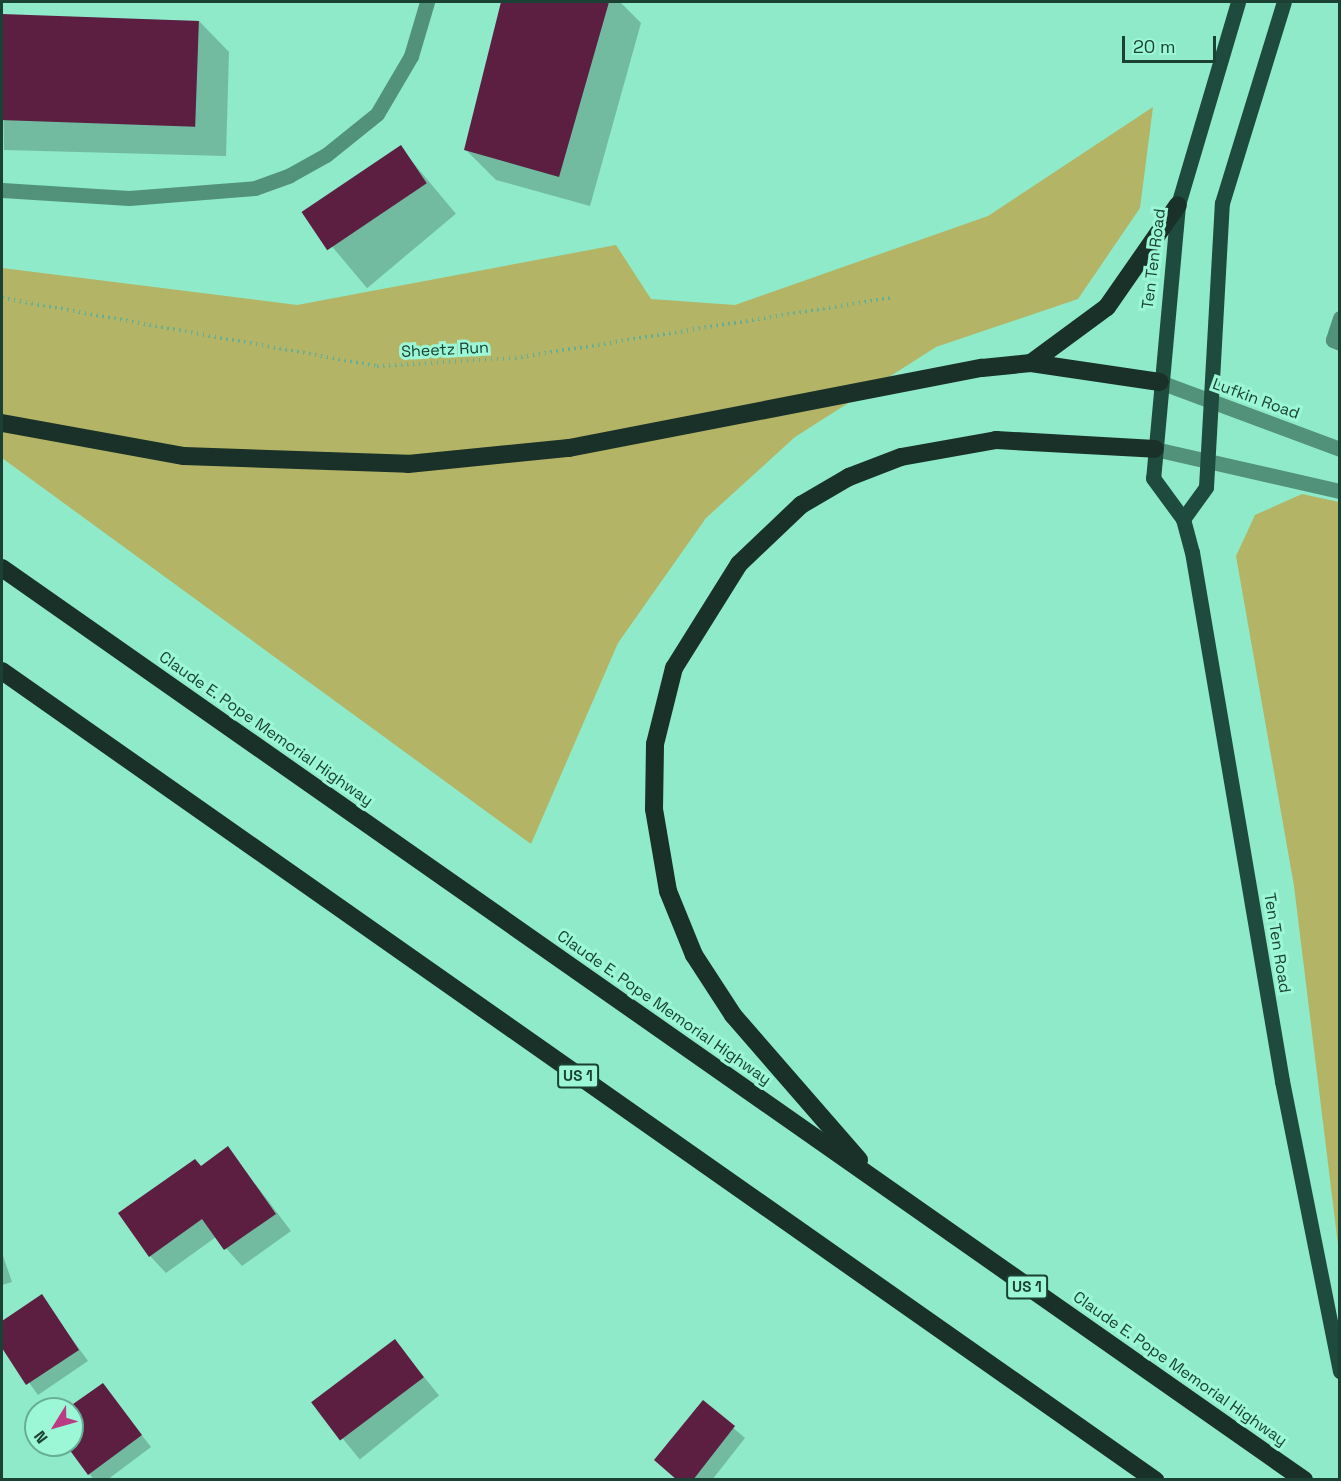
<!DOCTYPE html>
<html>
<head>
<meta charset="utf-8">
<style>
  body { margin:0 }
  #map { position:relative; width:1341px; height:1481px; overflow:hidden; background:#8feac9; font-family:"Space Grotesk",sans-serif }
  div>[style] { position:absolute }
  .green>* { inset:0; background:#b3b465 }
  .shadow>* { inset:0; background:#0003; transform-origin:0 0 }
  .building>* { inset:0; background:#5c1e41; transform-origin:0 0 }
  .path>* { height:4px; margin-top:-2px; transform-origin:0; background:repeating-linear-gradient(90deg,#66af95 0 1.5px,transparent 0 6px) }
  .minor>* { height:15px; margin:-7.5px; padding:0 7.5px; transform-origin:7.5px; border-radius:7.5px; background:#52927b }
  .major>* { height:15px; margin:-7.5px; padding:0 7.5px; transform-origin:7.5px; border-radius:7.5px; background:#1e4b3d }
  .highway>* { height:18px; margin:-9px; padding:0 9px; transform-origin:9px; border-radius:9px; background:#1a3129 }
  span { translate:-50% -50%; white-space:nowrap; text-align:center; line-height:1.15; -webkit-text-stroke:6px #9cf7d6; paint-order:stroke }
  .shield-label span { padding:2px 4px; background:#9cf7d6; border:2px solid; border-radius:4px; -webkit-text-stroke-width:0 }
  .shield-label { font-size:15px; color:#1b4135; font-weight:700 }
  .street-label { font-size:16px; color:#1b4135 }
  .frame { position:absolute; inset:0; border:3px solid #1b4135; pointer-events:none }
  .north { position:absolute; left:24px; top:1397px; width:60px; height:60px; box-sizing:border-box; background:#9cf7d6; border:2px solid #68ae96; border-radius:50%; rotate:233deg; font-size:16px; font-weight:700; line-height:24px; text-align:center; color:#1b4135 }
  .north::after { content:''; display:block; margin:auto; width:21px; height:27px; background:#bc3b85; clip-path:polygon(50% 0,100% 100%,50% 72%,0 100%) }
  .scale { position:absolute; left:1122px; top:36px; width:94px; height:27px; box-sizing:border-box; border:3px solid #1b4135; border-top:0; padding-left:8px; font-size:18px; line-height:21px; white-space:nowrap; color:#1b4135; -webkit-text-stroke:4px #9cf7d6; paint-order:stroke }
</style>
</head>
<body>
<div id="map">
  <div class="green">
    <i style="clip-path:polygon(1153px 107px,1140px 208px,1078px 299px,936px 347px,795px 437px,706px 518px,618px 643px,531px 844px,2px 458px,2px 268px,297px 305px,616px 245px,651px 299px,735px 305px,988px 216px)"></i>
    <i style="clip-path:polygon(1302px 494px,1339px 502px,1339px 1253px,1294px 886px,1236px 556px,1255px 515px)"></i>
  </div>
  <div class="shadow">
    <i style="clip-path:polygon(503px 2px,620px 2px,641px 23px,590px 206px,496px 180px,466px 150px)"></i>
    <i style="clip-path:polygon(2px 16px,199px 21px,229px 52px,226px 156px,4px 150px)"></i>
    <i style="left:400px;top:147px;width:87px;height:116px;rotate:50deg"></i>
    <i style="clip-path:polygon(228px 1148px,291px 1231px,242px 1266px,216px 1237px,166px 1273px,150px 1256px,201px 1167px)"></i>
    <i style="clip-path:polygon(2px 1253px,12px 1282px,2px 1285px)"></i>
    <i style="clip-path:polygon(41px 1296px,88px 1361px,38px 1395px,2px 1345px,2px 1323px)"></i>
    <i style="left:395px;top:1341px;width:70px;height:102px;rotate:51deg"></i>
    <i style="clip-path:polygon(102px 1384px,151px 1447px,107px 1480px,94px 1480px,68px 1445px,72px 1445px,69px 1409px)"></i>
    <i style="clip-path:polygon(703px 1402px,745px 1438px,712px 1480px,678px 1480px)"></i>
  </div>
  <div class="building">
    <i style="clip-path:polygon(501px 2px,609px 2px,559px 177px,464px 150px)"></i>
    <i style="left:2px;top:14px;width:197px;height:106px;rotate:2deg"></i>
    <i style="left:401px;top:145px;width:46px;height:120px;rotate:56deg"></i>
    <i style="clip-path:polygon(228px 1146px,276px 1214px,224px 1250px,202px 1219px,149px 1257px,118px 1213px,195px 1159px,201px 1166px)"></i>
    <i style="clip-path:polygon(42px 1294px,79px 1350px,26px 1385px,2px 1348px,2px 1321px)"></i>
    <i style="left:395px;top:1339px;width:48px;height:105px;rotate:53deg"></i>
    <i style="clip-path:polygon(103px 1383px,142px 1435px,88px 1475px,66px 1445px,72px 1445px,72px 1409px,66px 1409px)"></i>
    <i style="clip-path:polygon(703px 1400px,735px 1426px,693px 1480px,677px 1480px,654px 1460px)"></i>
  </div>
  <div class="path">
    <i style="left:2px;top:298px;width:381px;rotate:10.3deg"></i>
    <i style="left:377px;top:366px;width:138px;rotate:-3.3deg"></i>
    <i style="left:515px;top:358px;width:381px;rotate:-9.1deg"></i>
  </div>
  <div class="minor">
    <i style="left:2px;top:190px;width:127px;rotate:3.6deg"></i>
    <i style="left:129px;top:198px;width:126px;rotate:-4.5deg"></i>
    <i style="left:255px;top:188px;width:37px;rotate:-20deg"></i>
    <i style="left:290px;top:175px;width:41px;rotate:-29.1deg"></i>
    <i style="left:326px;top:155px;width:65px;rotate:-38.8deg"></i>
    <i style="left:377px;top:114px;width:67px;rotate:-59.6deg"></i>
    <i style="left:411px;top:56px;width:56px;rotate:-73.5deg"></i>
    <i style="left:1340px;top:318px;width:23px;rotate:108deg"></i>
    <i style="left:1333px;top:340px;width:8px;rotate:23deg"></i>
    <i style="left:1160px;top:382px;width:192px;rotate:20.4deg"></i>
    <i style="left:1155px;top:449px;width:190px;rotate:12.8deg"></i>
  </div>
  <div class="major">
    <i style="left:1238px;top:2px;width:212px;rotate:106.5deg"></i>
    <i style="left:1178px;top:205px;width:274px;rotate:95.2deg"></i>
    <i style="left:1153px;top:478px;width:51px;rotate:53.8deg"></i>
    <i style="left:1183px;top:519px;width:34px;rotate:75deg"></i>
    <i style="left:1192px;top:552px;width:537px;rotate:80.34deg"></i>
    <i style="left:1282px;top:1081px;width:296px;rotate:78.7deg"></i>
    <i style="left:1183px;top:519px;width:39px;rotate:-54deg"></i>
    <i style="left:1206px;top:487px;width:284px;rotate:-86.8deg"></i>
    <i style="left:1222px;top:203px;width:210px;rotate:-72.9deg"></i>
  </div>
  <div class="highway">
    <i style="left:1031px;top:363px;width:94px;rotate:-36.4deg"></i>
    <i style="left:1107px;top:307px;width:124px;rotate:-55.2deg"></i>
    <i style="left:2px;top:423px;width:185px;rotate:10.3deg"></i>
    <i style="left:184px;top:456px;width:224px;rotate:2deg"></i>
    <i style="left:408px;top:464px;width:162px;rotate:-5.7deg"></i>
    <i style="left:569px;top:448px;width:421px;rotate:-11deg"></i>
    <i style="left:982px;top:368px;width:49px;rotate:-5.8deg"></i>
    <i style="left:1031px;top:363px;width:130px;rotate:8.4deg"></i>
    <i style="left:2px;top:568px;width:1590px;rotate:35.01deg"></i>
    <i style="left:2px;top:671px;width:1409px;rotate:35.06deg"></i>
    <i style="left:859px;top:1160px;width:192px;rotate:-131deg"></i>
    <i style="left:733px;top:1015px;width:72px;rotate:-123deg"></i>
    <i style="left:694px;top:955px;width:69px;rotate:-112.1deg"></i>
    <i style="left:668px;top:891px;width:83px;rotate:-99.7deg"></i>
    <i style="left:654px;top:809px;width:65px;rotate:-89.1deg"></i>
    <i style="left:655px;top:744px;width:78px;rotate:-76deg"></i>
    <i style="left:674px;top:668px;width:123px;rotate:-58deg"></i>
    <i style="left:739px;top:564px;width:86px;rotate:-43.6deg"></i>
    <i style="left:801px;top:505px;width:56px;rotate:-30.3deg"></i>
    <i style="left:849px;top:477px;width:56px;rotate:-21deg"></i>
    <i style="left:901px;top:457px;width:97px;rotate:-10.1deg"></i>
    <i style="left:996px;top:440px;width:159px;rotate:3.2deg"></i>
  </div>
  <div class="shield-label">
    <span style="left:578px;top:1076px">US 1</span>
    <span style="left:1027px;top:1287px">US 1</span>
  </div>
  <div class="street-label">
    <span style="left:1154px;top:259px;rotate:-83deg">Ten Ten Road</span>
    <span style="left:445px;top:350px;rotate:-3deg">Sheetz Run</span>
    <span style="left:1256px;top:399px;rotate:20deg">Lufkin Road</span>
    <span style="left:266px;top:729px;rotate:35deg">Claude E. Pope Memorial Highway</span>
    <span style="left:1277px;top:943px;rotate:81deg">Ten Ten Road</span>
    <span style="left:664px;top:1008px;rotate:35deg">Claude E. Pope Memorial Highway</span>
    <span style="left:1180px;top:1369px;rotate:35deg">Claude E. Pope Memorial Highway</span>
  </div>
  <div class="frame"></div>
  <div class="north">N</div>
  <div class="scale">20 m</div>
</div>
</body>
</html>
